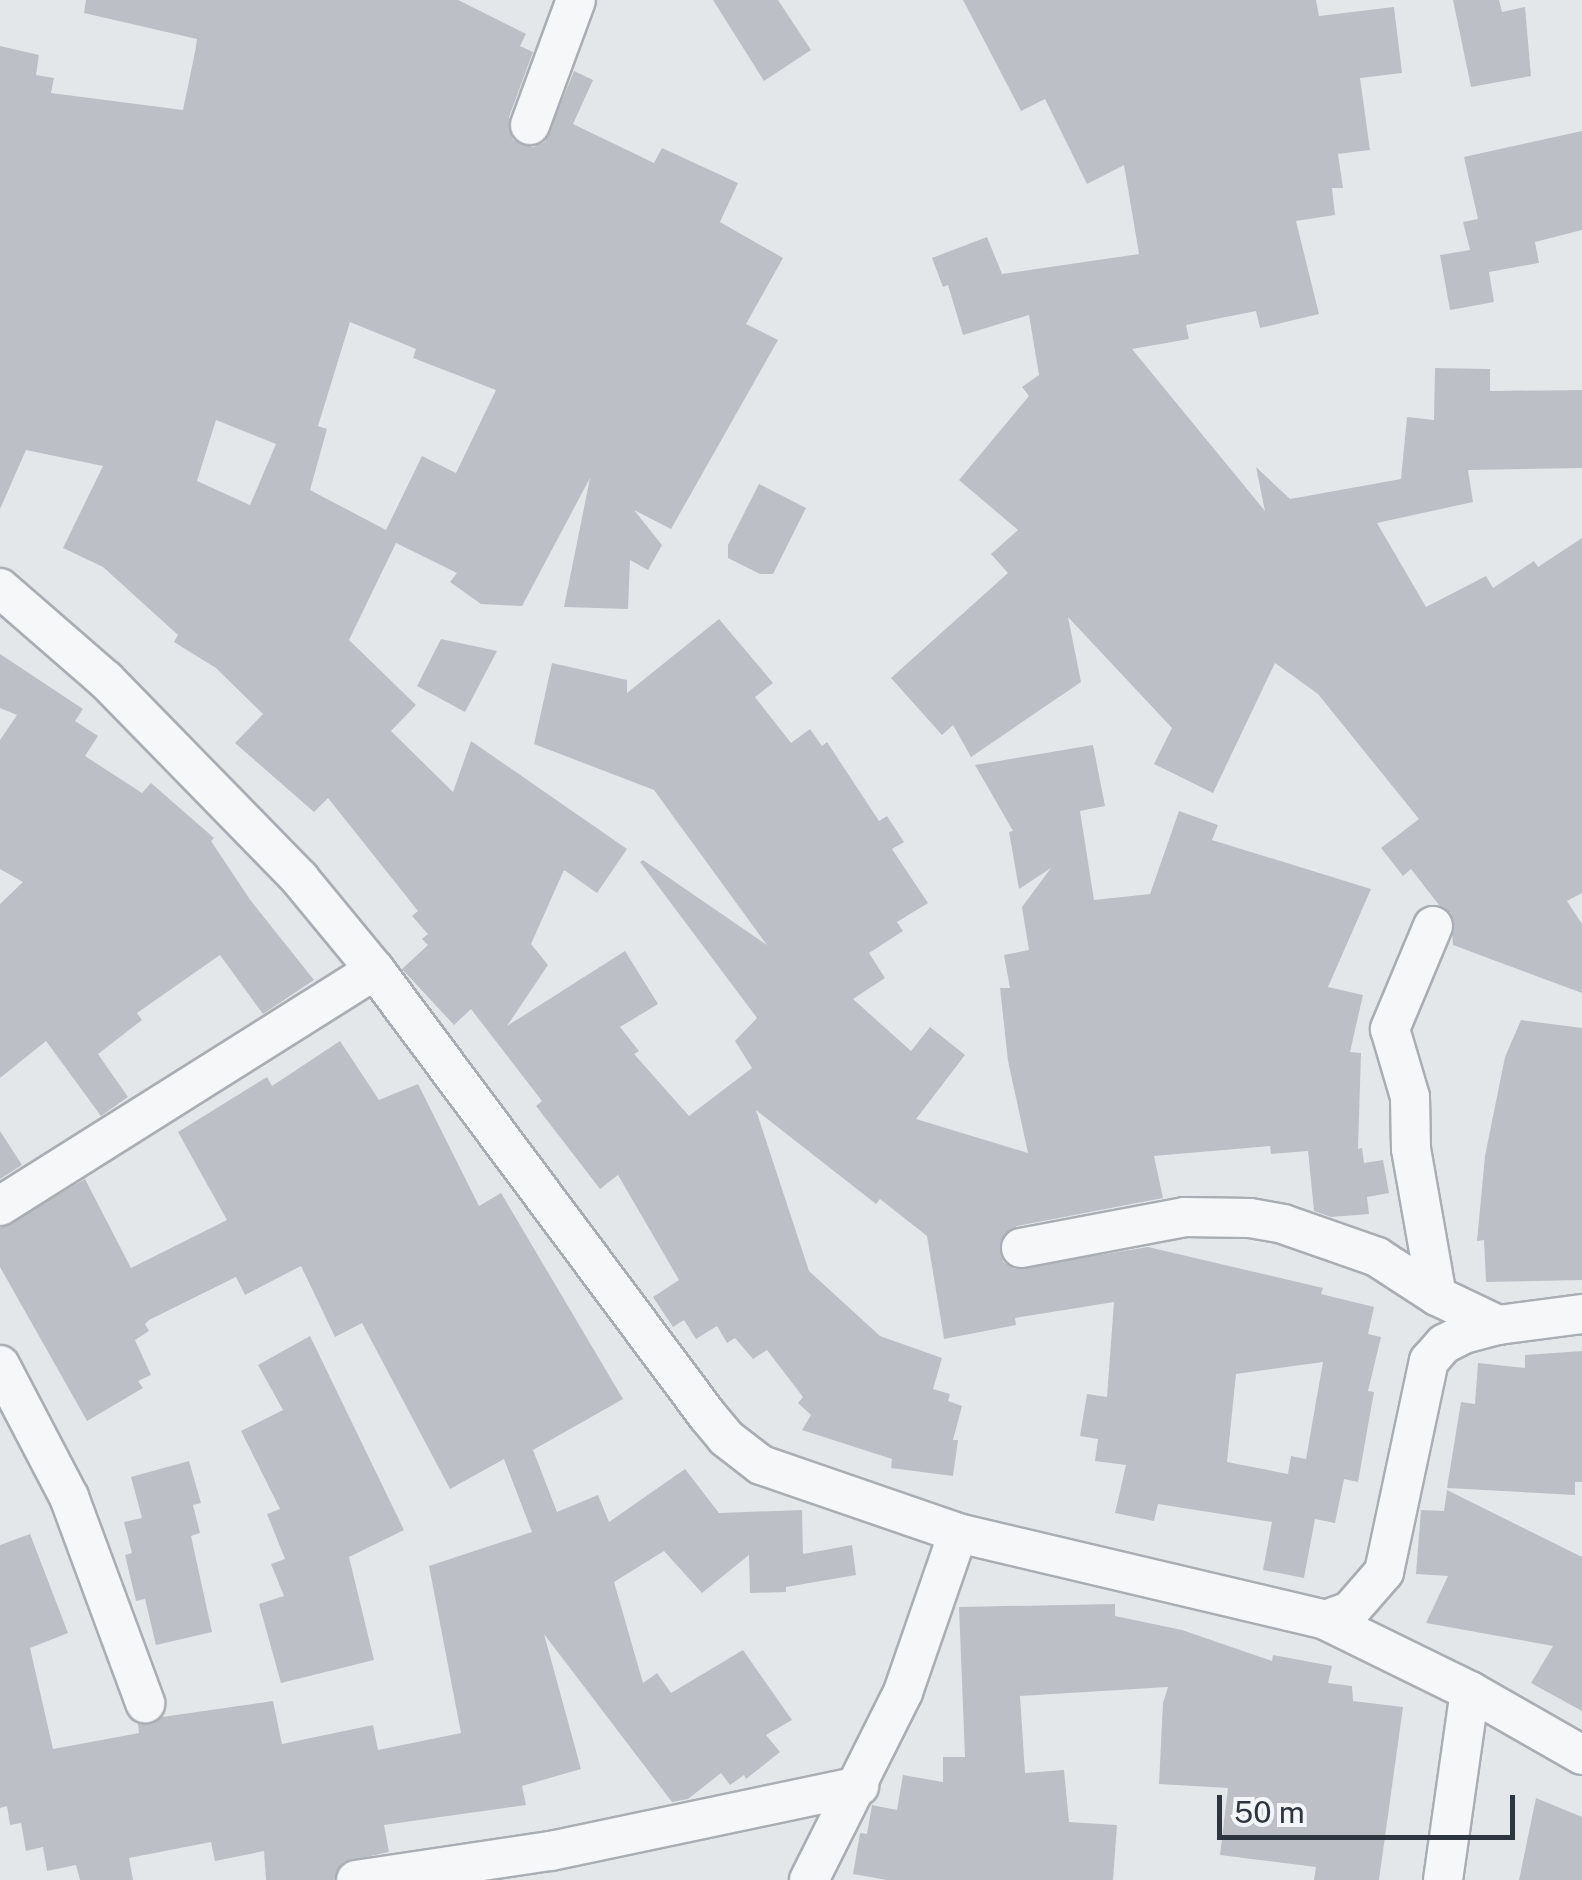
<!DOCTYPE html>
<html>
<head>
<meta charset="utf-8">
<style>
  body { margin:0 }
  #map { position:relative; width:1582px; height:1880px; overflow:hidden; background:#e4e7ea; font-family:"Public Sans",sans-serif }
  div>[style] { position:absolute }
  .building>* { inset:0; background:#bcc0c6 }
  .roads { filter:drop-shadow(2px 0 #a9aeb4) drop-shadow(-2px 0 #a9aeb4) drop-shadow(0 2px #a9aeb4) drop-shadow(0 -2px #a9aeb4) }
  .minor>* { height:38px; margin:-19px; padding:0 19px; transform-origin:19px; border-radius:19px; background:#f6f7f9 }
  span { translate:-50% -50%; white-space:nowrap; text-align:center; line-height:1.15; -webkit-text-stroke:8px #f3f5f8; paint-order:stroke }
  .scale { position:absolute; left:1217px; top:1795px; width:298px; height:45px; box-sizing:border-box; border:5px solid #2d3541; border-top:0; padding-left:12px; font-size:30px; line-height:35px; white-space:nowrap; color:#2d3541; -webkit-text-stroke:8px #f3f5f8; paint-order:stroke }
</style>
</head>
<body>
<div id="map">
  <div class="building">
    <i style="clip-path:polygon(evenodd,86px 0,458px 0,526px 34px,520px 46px,533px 52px,509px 117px,513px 140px,533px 147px,545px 142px,574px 71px,593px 80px,573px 124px,654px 163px,662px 148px,738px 183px,720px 222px,783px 258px,746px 324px,778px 340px,671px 529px,634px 510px,662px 545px,648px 570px,630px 560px,628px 609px,564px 607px,590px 478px,522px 606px,481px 604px,450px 582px,457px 573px,396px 543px,349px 640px,416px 705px,391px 731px,453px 792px,471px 741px,627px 849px,597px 893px,564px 870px,531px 944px,548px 965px,507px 1026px,625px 951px,658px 1004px,620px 1027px,639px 1051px,634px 1054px,689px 1116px,752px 1068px,735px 1041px,757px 1018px,640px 862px,643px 860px,767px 945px,654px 790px,534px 744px,552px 663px,627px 680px,627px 693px,719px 619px,773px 683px,755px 697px,791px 743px,810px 729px,822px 746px,827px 742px,879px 821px,887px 816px,904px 842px,892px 849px,928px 903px,897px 922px,903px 931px,869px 953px,885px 978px,853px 999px,911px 1051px,930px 1027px,965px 1055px,916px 1119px,1028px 1153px,1008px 1061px,1000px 988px,1010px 988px,1004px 955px,1029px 950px,1022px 907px,1051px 868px,1019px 889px,1009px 832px,1013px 831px,975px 765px,1093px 745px,1105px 806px,1080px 811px,1094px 900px,1150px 894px,1179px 811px,1218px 825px,1212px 840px,1371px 889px,1328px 987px,1363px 995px,1350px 1052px,1361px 1053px,1358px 1149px,1362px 1148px,1364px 1163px,1383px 1160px,1389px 1193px,1367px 1197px,1369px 1214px,1331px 1217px,1314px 1211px,1308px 1151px,1271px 1154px,1270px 1146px,1154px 1156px,1163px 1198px,1017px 1226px,1000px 1242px,1003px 1262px,1015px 1269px,1148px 1247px,1323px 1288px,1321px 1294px,1374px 1307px,1368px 1334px,1381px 1337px,1368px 1391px,1374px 1392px,1358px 1482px,1344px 1479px,1335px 1523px,1315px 1519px,1304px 1578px,1263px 1570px,1272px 1522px,1158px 1504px,1154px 1521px,1115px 1513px,1126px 1465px,1095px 1461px,1098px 1439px,1080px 1436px,1087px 1394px,1107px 1397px,1114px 1302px,1015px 1318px,1016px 1325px,944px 1339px,927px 1236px,880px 1199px,876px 1204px,756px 1110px,809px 1271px,880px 1336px,942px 1358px,933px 1389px,950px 1394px,948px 1401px,962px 1406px,953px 1440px,958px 1440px,953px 1476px,891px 1468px,892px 1459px,802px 1430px,811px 1415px,798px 1403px,803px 1397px,767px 1350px,753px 1359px,735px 1338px,727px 1343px,717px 1326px,696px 1339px,684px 1320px,673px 1327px,653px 1297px,679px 1280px,618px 1175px,600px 1189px,536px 1106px,542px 1101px,471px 1009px,454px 1025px,402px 969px,428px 945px,422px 939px,428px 934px,412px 916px,418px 911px,328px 798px,314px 812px,235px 743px,263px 714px,216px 668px,174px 642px,178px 635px,103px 567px,63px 548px,103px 466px,26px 450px,0 509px,0 46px,39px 55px,36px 75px,54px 78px,51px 93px,183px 110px,195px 52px,197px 39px,84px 13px,86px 0,350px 322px,416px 349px,413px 358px,496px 390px,456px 473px,422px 456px,386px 530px,310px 490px,327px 429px,318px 426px,350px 322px,86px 0,216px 420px,276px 444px,250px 505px,197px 481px,216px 420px,86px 0,1323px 1362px,1306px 1459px,1291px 1456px,1288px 1474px,1227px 1462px,1236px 1374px,1323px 1362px)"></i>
    <i style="clip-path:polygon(713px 0,778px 0,811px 50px,764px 81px)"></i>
    <i style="clip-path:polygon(963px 0,1316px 0,1319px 16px,1394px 7px,1402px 73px,1360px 78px,1370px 150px,1338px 154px,1343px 188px,1332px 188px,1335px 215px,1296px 221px,1319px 314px,1260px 328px,1256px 311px,1186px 325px,1189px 339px,1132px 349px,1265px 511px,1256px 467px,1290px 499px,1401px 479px,1407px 417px,1434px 420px,1435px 368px,1490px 369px,1490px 391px,1582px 390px,1582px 468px,1468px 470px,1473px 502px,1377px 523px,1426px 607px,1486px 576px,1493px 588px,1534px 561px,1538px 567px,1582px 538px,1582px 893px,1567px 901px,1582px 924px,1582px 993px,1453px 945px,1451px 913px,1439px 905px,1411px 869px,1403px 876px,1381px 848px,1419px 819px,1318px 694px,1275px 663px,1213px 793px,1154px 764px,1172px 728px,1068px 617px,1081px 682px,971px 757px,953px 725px,942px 735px,891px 678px,1008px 573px,991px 554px,1018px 530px,959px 480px,1029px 396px,1022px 387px,1039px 375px,1029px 315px,963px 335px,948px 285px,943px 287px,932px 258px,987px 237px,1002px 274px,1139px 254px,1124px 165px,1087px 184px,1045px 99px,1021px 111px)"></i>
    <i style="clip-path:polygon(1453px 0,1499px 0,1502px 12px,1525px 7px,1531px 76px,1471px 87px)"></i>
    <i style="clip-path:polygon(1582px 131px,1582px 230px,1535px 242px,1539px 263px,1489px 272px,1494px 302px,1450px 310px,1440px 255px,1470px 250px,1463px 222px,1478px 219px,1464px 157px)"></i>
    <i style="clip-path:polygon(759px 484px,806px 508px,773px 574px,760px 574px,728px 558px,728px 545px)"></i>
    <i style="clip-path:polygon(441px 639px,497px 651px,465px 712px,417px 686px)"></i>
    <i style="clip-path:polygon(0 654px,83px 709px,75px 721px,98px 736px,85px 756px,142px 793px,151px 783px,214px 838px,211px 841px,251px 901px,314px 980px,263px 1014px,220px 955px,137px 1013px,142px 1020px,98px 1054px,128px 1097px,101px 1116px,46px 1041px,0 1078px,0 904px,23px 882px,0 869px,0 740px,17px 715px,0 708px)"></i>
    <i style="clip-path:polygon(1521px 1020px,1582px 1028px,1582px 1280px,1486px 1282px,1484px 1240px,1477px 1241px,1485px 1156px,1505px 1057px)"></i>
    <i style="clip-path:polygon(340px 1041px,379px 1100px,418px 1084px,479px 1206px,501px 1193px,623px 1399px,533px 1450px,557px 1512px,598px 1495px,609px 1522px,685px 1469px,719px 1513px,802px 1510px,803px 1554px,852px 1545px,856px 1575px,786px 1587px,786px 1592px,750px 1593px,749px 1555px,702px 1593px,664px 1551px,614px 1582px,643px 1683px,657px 1673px,671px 1693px,743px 1650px,792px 1720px,766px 1735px,780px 1752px,746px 1779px,744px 1775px,730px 1785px,721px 1773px,688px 1799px,672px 1802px,544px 1634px,581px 1769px,522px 1786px,526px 1805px,384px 1825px,389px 1852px,343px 1862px,334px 1880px,266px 1880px,264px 1851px,215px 1861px,211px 1842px,129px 1858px,133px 1880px,80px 1880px,76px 1865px,47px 1871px,43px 1847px,26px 1851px,21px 1823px,10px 1825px,7px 1806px,0 1808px,0 1545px,30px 1534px,68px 1633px,30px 1648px,53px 1749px,139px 1733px,138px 1724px,152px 1724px,162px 1717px,273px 1701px,282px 1744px,373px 1725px,378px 1750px,461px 1733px,429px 1566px,532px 1532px,504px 1459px,450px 1489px,362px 1323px,335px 1337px,301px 1266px,245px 1295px,236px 1277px,149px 1320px,145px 1324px,149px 1331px,135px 1340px,151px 1375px,138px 1381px,143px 1388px,87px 1421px,0 1267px,0 1228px,85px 1179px,131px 1268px,227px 1220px,178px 1132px,267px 1077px,272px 1086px)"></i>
    <i style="clip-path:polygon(0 1131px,22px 1165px,0 1179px)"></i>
    <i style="clip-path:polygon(310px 1336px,404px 1530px,349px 1557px,374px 1660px,281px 1683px,259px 1604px,284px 1596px,271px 1564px,285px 1559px,267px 1514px,280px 1509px,241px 1431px,283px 1410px,258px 1365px)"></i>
    <i style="clip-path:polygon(1582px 1351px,1582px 1482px,1575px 1482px,1575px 1495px,1447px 1488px,1461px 1402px,1475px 1404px,1478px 1363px,1525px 1368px,1525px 1355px)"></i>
    <i style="clip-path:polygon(189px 1461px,201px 1503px,193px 1505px,200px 1533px,191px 1536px,212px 1632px,156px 1645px,145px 1599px,136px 1601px,125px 1555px,132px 1553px,124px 1522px,142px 1518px,131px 1477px)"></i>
    <i style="clip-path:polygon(1447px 1490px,1582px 1557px,1582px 1711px,1531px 1683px,1553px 1646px,1426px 1623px,1448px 1576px,1416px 1574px,1421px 1510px,1444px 1511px)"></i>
    <i style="clip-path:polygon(1115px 1604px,1115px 1616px,1182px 1630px,1272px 1661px,1273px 1655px,1332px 1666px,1328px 1683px,1352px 1686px,1353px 1701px,1403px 1707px,1379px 1880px,1314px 1880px,1316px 1867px,1220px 1855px,1228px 1788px,1159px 1784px,1163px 1703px,1168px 1687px,1020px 1696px,1025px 1773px,1064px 1770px,1069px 1822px,1117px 1825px,1113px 1880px,887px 1880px,853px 1874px,860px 1833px,867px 1834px,872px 1805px,897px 1810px,903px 1775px,943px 1782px,943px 1757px,965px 1757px,959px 1607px)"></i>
    <i style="clip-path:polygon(1536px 1798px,1582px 1817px,1582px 1880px,1519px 1880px)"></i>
  </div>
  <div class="roads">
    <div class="minor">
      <i style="left:530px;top:125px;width:133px;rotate:-69.8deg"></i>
      <i style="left:0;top:588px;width:140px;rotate:41deg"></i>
      <i style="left:106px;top:680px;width:278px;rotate:45.7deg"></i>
      <i style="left:300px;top:879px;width:118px;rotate:50.5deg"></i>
      <i style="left:375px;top:970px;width:555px;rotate:53.27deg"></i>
      <i style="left:707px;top:1415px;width:30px;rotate:50deg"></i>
      <i style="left:726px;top:1438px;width:44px;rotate:37.6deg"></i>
      <i style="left:761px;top:1465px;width:208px;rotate:19deg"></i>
      <i style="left:958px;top:1533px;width:377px;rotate:13.3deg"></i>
      <i style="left:1325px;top:1620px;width:161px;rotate:26.1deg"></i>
      <i style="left:1470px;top:1691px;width:129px;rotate:29.7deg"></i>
      <i style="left:1433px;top:926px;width:112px;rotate:112.7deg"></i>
      <i style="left:1390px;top:1029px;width:71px;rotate:73.6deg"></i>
      <i style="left:1410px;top:1097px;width:52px;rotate:88.9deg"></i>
      <i style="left:1411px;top:1149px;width:149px;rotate:80deg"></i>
      <i style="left:0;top:1206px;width:443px;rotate:-32.2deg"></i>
      <i style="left:1021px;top:1248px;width:167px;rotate:-10.7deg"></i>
      <i style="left:1185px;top:1217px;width:65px;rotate:0.9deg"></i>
      <i style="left:1250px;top:1218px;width:34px;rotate:10deg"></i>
      <i style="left:1283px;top:1224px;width:100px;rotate:19.3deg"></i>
      <i style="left:1377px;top:1257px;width:72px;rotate:33deg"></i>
      <i style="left:1437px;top:1296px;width:68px;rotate:25.4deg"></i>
      <i style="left:0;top:1365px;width:149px;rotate:62.4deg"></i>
      <i style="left:69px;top:1497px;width:220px;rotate:69.7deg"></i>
      <i style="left:1325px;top:1620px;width:27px;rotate:-20deg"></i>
      <i style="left:1350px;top:1611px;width:52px;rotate:-48.9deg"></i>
      <i style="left:1384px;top:1572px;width:216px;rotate:-78deg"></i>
      <i style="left:1429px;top:1361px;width:23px;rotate:-49deg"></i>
      <i style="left:1444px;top:1344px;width:22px;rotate:-27deg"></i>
      <i style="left:1464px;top:1334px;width:35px;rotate:-15deg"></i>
      <i style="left:1498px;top:1325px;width:85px;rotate:-7.5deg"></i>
      <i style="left:356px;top:1880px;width:197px;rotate:-8.5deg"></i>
      <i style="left:551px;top:1851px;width:315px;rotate:-11.9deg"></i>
      <i style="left:809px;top:1880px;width:210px;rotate:-63.4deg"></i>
      <i style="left:903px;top:1692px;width:168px;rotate:-70.9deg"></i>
      <i style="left:1443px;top:1880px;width:191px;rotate:-81.9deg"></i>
    </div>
  </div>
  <div class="scale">50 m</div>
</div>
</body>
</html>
